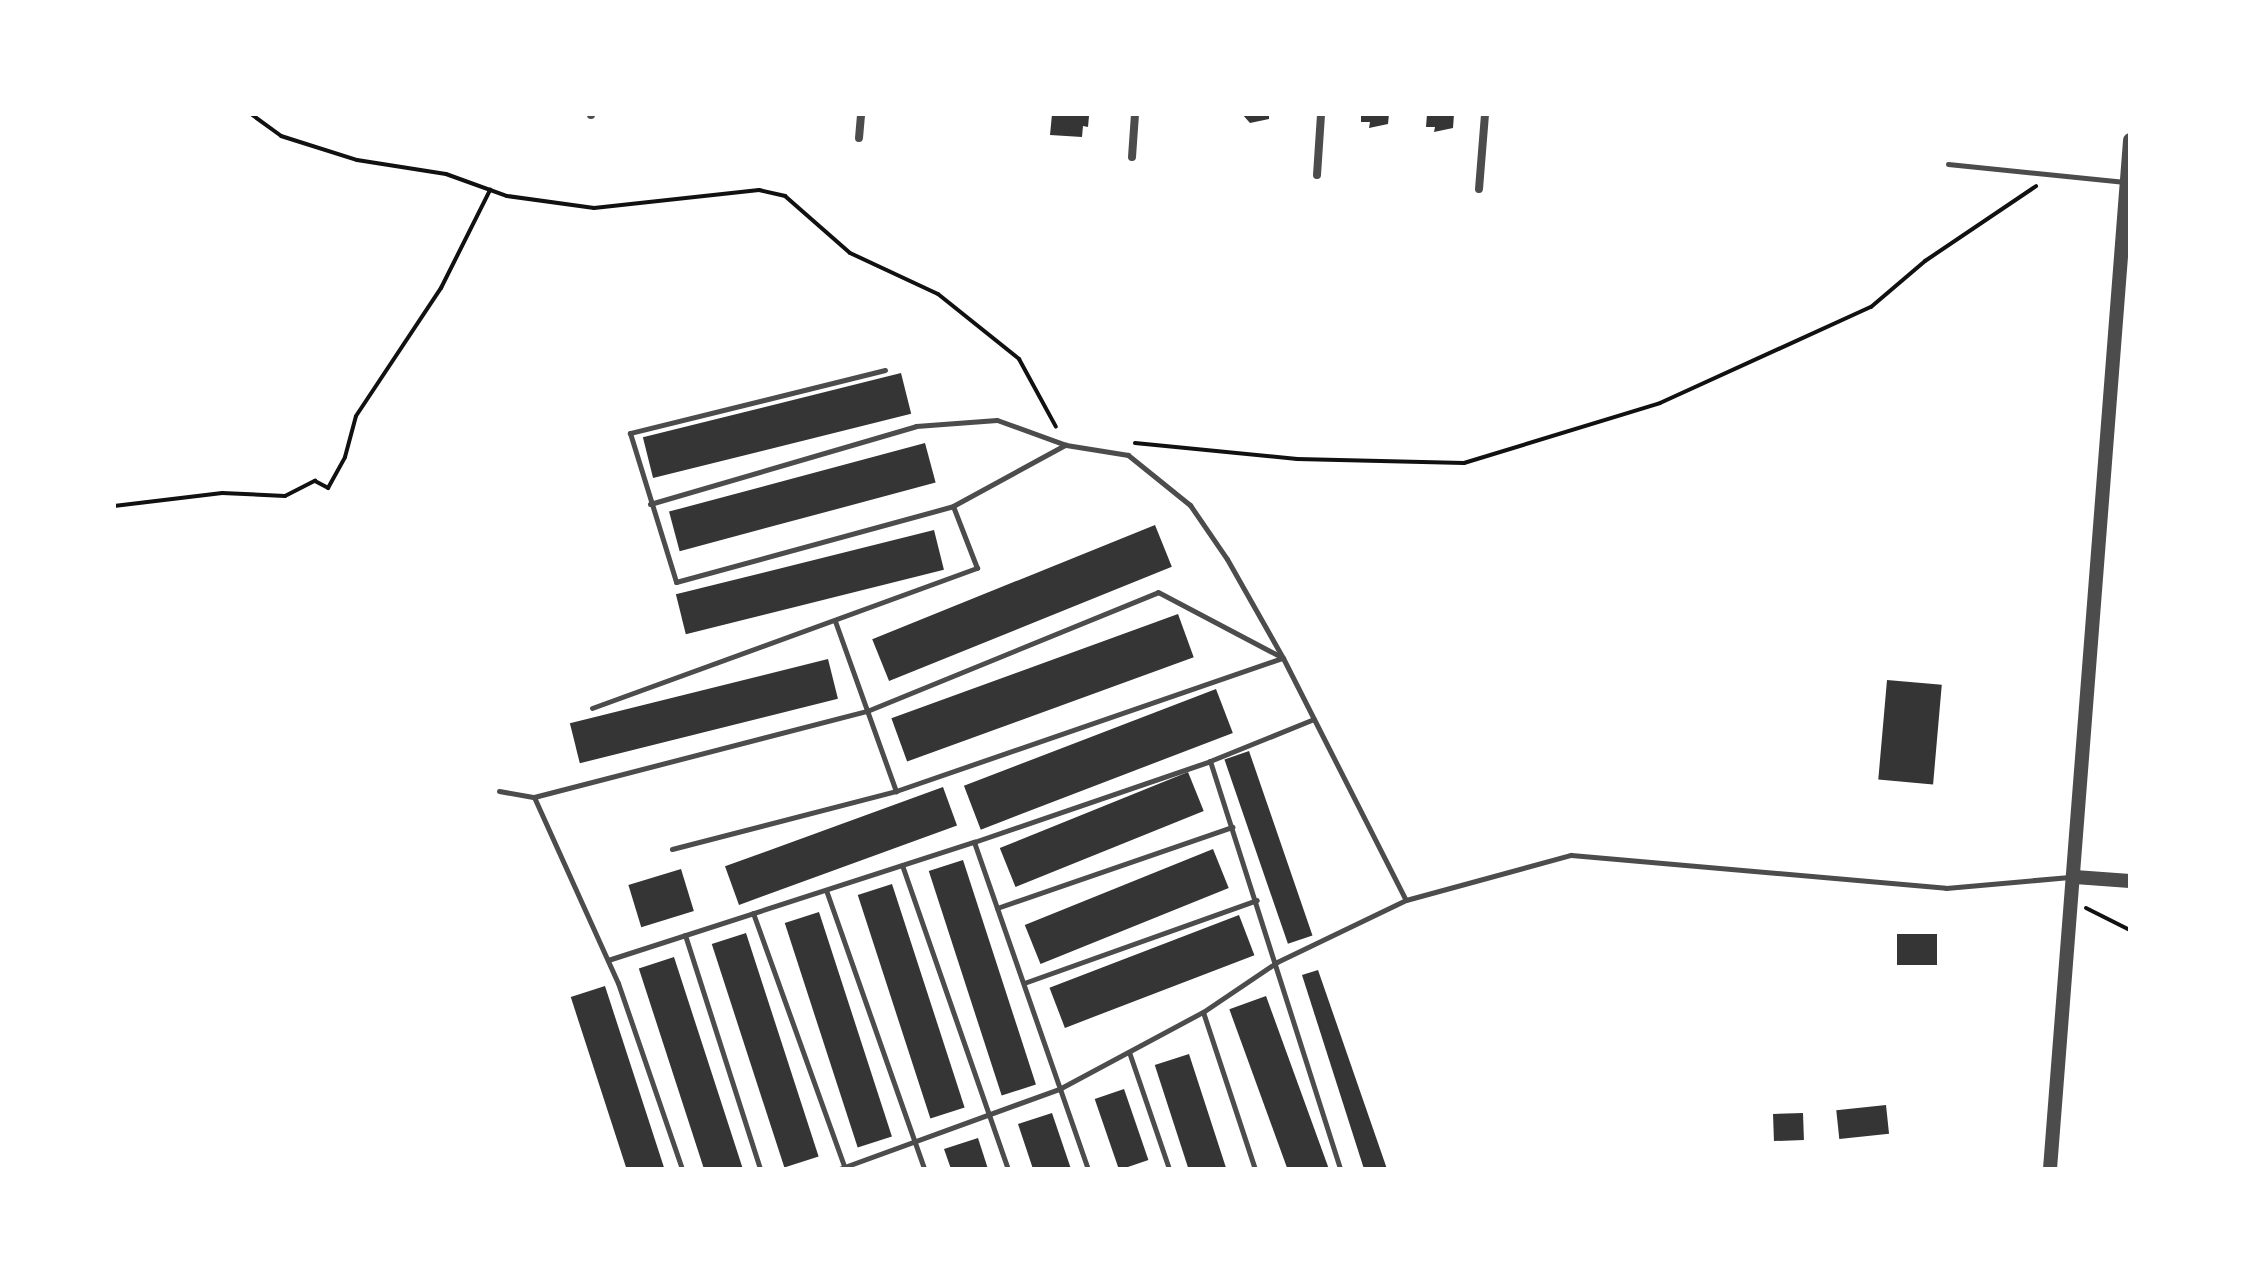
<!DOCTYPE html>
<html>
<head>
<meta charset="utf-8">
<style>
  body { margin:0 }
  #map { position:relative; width:2244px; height:1283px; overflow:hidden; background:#fff; font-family:Raleway,sans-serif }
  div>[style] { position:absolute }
  .building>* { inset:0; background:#353535; transform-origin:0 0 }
  .path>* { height:4px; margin:-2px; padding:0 2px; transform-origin:2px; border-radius:2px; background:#111 }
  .service>* { height:5px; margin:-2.5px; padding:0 2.5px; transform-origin:2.5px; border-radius:2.5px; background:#4c4c4c }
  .minor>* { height:8px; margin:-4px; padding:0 4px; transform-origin:4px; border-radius:4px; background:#4c4c4c }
  .tertiary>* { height:14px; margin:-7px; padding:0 7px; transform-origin:7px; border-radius:7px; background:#4c4c4c }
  span { translate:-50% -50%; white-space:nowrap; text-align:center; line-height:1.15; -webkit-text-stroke:6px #fff; paint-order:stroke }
  .frame { position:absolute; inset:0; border:116px solid #fff; pointer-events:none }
</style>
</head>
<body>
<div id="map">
  <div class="building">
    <i style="clip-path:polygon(1052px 114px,1089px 116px,1088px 127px,1083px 126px,1082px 137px,1050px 135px)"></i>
    <i style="clip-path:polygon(1242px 114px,1269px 114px,1269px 119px,1250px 123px)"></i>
    <i style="clip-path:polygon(1361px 114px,1389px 114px,1388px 124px,1369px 128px,1370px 122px,1361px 122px)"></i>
    <i style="clip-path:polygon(1427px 114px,1454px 114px,1453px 128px,1434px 132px,1435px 127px,1426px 127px)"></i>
    <i style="left:901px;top:373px;width:42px;height:266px;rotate:76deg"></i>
    <i style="left:925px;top:443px;width:41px;height:265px;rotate:75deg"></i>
    <i style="left:1155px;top:525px;width:45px;height:305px;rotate:68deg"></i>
    <i style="left:934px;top:530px;width:41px;height:266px;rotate:76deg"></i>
    <i style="left:1178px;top:614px;width:46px;height:305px;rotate:70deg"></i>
    <i style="left:828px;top:659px;width:41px;height:266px;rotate:76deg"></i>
    <i style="left:1887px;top:680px;width:55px;height:100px;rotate:5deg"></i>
    <i style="left:1216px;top:689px;width:47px;height:270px;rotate:69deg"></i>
    <i style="left:1249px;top:751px;width:195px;height:26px;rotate:71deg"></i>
    <i style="left:1188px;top:772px;width:42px;height:203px;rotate:68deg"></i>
    <i style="left:943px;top:787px;width:41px;height:232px;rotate:70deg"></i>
    <i style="left:1213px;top:849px;width:42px;height:203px;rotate:68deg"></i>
    <i style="left:963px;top:860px;width:236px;height:36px;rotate:72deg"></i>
    <i style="left:681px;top:869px;width:44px;height:55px;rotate:73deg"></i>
    <i style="left:892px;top:884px;width:235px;height:36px;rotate:72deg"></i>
    <i style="left:819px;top:912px;width:236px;height:36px;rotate:72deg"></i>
    <i style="left:1239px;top:915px;width:43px;height:203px;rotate:69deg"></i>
    <i style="left:746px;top:933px;width:235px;height:36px;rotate:72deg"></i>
    <i style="left:1897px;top:934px;width:40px;height:31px"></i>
    <i style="left:674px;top:957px;width:223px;height:37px;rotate:72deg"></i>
    <i style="clip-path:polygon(1318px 970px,1387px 1169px,1364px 1169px,1302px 975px)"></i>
    <i style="left:605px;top:986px;width:193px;height:36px;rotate:72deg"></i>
    <i style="left:1266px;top:996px;width:184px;height:39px;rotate:70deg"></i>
    <i style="left:1189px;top:1054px;width:121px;height:36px;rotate:72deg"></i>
    <i style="left:1124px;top:1089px;width:75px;height:31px;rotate:71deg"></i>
    <i style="left:1886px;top:1105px;width:29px;height:50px;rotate:84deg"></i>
    <i style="clip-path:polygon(1052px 1113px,1071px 1169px,1033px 1169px,1018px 1124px)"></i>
    <i style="left:1803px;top:1113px;width:27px;height:30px;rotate:88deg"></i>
    <i style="clip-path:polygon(978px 1138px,988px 1169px,951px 1169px,944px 1149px)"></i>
  </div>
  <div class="path">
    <i style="left:251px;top:114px;width:37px;rotate:36deg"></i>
    <i style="left:281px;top:136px;width:80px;rotate:17.5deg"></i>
    <i style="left:357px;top:160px;width:90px;rotate:8.9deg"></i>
    <i style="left:446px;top:174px;width:65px;rotate:19.8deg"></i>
    <i style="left:507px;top:196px;width:88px;rotate:7.9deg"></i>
    <i style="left:594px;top:208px;width:166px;rotate:-6.2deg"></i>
    <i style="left:759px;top:190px;width:27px;rotate:13deg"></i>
    <i style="left:785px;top:196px;width:86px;rotate:41.2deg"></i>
    <i style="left:850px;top:253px;width:97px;rotate:25deg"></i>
    <i style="left:938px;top:294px;width:104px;rotate:38.7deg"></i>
    <i style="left:1019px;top:359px;width:77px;rotate:61.4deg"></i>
    <i style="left:1135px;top:443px;width:163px;rotate:5.6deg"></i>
    <i style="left:1297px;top:459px;width:167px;rotate:1.4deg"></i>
    <i style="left:1464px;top:463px;width:205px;rotate:-17deg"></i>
    <i style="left:1660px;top:403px;width:232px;rotate:-24.5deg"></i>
    <i style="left:1871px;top:307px;width:71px;rotate:-40.4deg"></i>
    <i style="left:1925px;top:261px;width:134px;rotate:-34deg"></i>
    <i style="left:114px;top:506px;width:109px;rotate:-6.9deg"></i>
    <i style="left:222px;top:493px;width:63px;rotate:2.7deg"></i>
    <i style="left:285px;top:496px;width:34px;rotate:-27deg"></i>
    <i style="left:315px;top:481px;width:15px;rotate:28deg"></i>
    <i style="left:328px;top:488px;width:35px;rotate:-61deg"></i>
    <i style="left:345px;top:457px;width:42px;rotate:-75deg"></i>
    <i style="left:356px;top:416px;width:154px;rotate:-56.4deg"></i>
    <i style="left:441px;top:288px;width:110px;rotate:-63.4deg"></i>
    <i style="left:2086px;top:908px;width:49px;rotate:26.6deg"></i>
    <i style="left:2130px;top:923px;width:19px;rotate:90deg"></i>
  </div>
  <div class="service">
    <i style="left:1948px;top:164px;width:178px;rotate:5.8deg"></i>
    <i style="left:885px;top:370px;width:263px;rotate:166.1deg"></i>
    <i style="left:630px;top:433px;width:156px;rotate:72.8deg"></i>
    <i style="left:676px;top:582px;width:287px;rotate:-15.3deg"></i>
    <i style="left:650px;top:504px;width:277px;rotate:-16.3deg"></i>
    <i style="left:916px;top:426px;width:81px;rotate:-4.2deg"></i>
    <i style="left:997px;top:420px;width:73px;rotate:19.9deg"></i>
    <i style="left:1066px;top:445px;width:63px;rotate:9.2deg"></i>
    <i style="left:1128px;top:455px;width:80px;rotate:38.9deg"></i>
    <i style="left:1190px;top:505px;width:65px;rotate:55.6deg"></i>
    <i style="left:1227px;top:559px;width:114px;rotate:60.5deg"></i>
    <i style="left:1283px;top:658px;width:271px;rotate:63.1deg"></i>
    <i style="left:835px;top:621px;width:181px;rotate:70.3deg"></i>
    <i style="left:592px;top:708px;width:410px;rotate:-20deg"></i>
    <i style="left:977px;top:568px;width:66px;rotate:-111.2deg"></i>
    <i style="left:953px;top:506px;width:128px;rotate:-28.6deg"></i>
    <i style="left:1210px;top:761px;width:428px;rotate:72.3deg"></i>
    <i style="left:499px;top:791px;width:36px;rotate:10deg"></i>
    <i style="left:534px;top:797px;width:344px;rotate:-14.5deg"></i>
    <i style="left:867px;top:711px;width:314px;rotate:-22.2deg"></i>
    <i style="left:1158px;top:592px;width:141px;rotate:27.8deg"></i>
    <i style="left:534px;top:797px;width:204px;rotate:65.7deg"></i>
    <i style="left:618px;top:983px;width:197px;rotate:71deg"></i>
    <i style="left:974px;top:842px;width:346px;rotate:70.8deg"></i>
    <i style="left:672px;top:849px;width:231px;rotate:-14.5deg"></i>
    <i style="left:896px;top:791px;width:408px;rotate:-19deg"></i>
    <i style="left:902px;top:865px;width:322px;rotate:70.8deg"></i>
    <i style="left:826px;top:890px;width:296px;rotate:70.6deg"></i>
    <i style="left:997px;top:908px;width:249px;rotate:-19deg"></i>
    <i style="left:753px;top:913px;width:271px;rotate:70.2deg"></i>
    <i style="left:685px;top:935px;width:246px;rotate:72.2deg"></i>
    <i style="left:608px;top:960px;width:385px;rotate:-17.9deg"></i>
    <i style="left:974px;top:842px;width:250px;rotate:-18.9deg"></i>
    <i style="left:1210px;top:761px;width:112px;rotate:-22deg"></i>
    <i style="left:1024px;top:983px;width:247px;rotate:-19.6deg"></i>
    <i style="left:1203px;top:1012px;width:165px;rotate:71.7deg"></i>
    <i style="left:1129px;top:1052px;width:124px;rotate:71.1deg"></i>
    <i style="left:839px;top:1169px;width:236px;rotate:-20deg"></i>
    <i style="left:1061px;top:1088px;width:161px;rotate:-28.2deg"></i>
    <i style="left:1203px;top:1012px;width:89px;rotate:-34deg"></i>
    <i style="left:1277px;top:962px;width:143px;rotate:-25.7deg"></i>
    <i style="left:1406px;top:900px;width:171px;rotate:-15.3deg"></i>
    <i style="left:1571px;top:855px;width:376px;rotate:5deg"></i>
    <i style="left:1946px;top:888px;width:124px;rotate:-5.1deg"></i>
  </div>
  <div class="minor">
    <i style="left:591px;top:115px;width:1px;rotate:-90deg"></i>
    <i style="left:859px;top:138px;width:24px;rotate:-85deg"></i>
    <i style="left:1132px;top:157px;width:43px;rotate:-86deg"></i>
    <i style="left:1317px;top:175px;width:61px;rotate:-86.2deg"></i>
    <i style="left:1479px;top:189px;width:75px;rotate:-85.4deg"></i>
  </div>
  <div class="tertiary">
    <i style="left:2075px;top:877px;width:55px;rotate:4.2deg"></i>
    <i style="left:2050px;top:1169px;width:1032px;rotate:-85.55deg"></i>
  </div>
  <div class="frame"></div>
</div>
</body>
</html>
